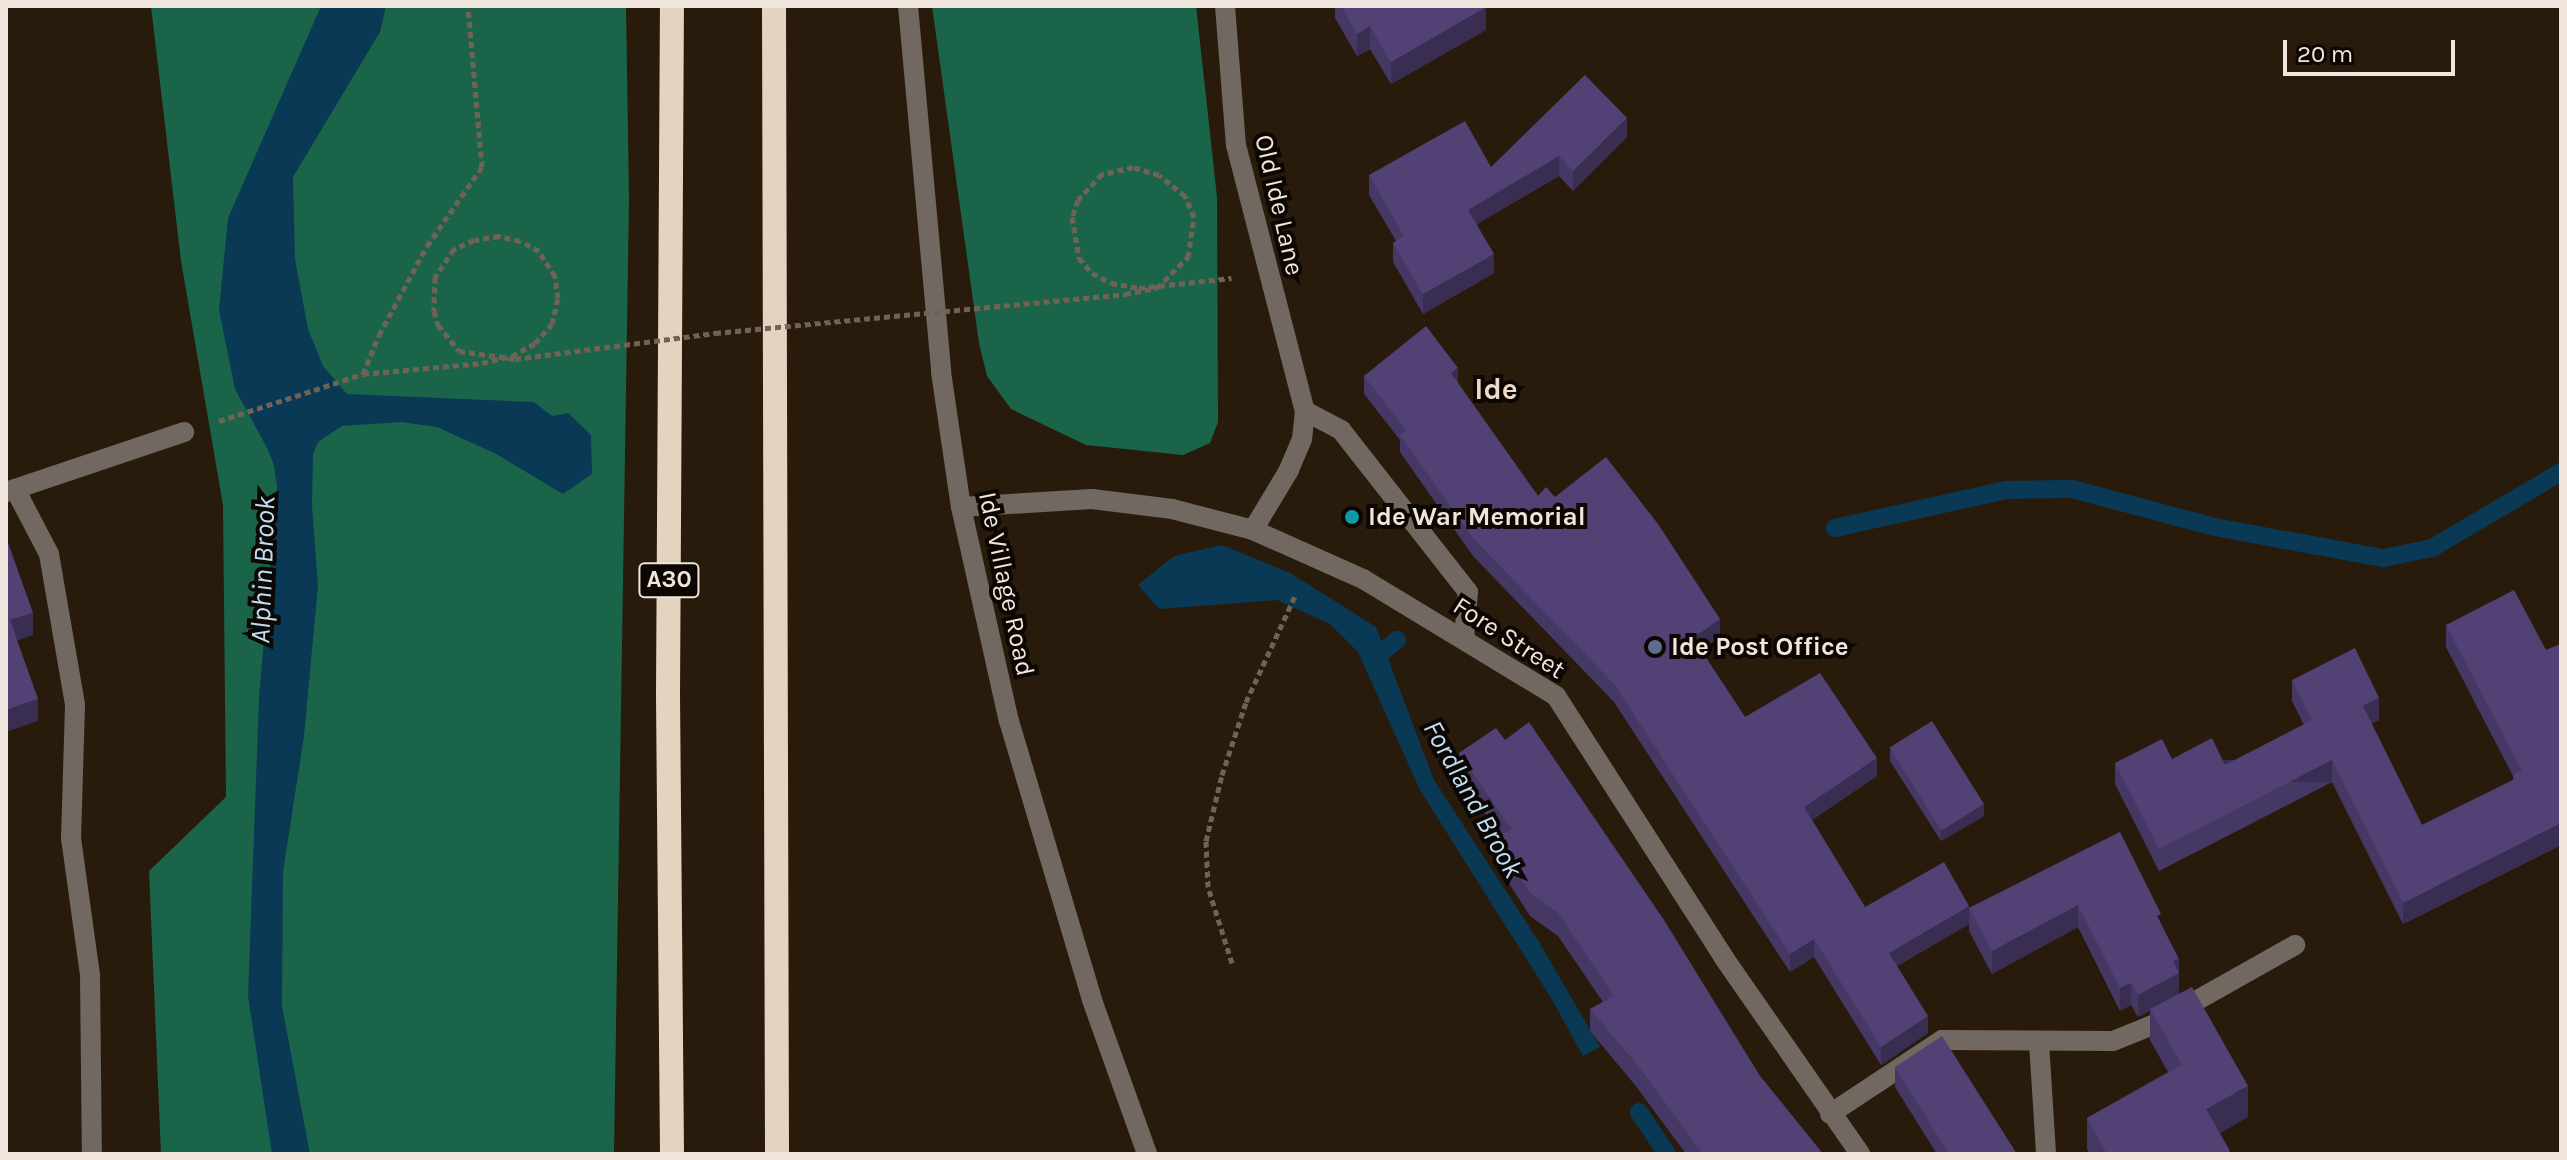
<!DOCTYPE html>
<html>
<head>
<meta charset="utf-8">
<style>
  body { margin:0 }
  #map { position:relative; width:2567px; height:1160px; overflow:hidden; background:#291b0c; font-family:Karla,sans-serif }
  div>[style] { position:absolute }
  .forest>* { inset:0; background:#1a6549 }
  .water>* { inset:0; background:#0a3955 }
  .stream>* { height:18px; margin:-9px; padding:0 9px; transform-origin:9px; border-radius:9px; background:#0a3955 }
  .path>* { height:5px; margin-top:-2.5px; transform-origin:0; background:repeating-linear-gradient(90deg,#706356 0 6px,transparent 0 10px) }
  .minor>* { height:20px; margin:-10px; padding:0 10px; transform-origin:10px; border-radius:10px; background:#706861 }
  .highway>* { height:24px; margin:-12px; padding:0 12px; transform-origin:12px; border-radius:12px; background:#e4d3bf }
  .path-bridge>* { height:5px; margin-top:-2.5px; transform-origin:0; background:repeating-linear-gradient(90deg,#706356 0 6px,transparent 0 10px) }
  .wall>* { inset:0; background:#463865 }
  .shaded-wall>* { inset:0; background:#392e52; transform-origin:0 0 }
  .building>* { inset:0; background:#514175; transform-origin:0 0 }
  .dots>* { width:22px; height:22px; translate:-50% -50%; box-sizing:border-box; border:4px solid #0d0703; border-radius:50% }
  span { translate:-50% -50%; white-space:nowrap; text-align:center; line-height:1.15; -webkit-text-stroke:8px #0d0703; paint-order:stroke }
  .shield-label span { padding:2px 6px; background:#0d0703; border:2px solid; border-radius:6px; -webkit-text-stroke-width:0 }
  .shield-label { font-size:24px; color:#f1e6dd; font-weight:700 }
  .street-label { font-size:26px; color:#f1e6dd }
  .poi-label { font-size:26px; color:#f1e6dd; font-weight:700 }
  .left { translate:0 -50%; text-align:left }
  .water-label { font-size:28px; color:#beddf4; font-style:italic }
  .quarter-label { font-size:30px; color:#eedac7; font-weight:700 }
  .frame { position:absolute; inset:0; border:8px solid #f1e6dd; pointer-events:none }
  .scale { position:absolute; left:2283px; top:40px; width:172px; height:36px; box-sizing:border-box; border:4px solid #f1e6dd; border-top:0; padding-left:10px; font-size:24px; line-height:28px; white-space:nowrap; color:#f1e6dd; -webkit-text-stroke:6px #0d0703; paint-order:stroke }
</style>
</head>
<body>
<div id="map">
  <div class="forest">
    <i style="clip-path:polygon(151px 6px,626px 6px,629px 199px,614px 1154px,161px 1154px,149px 871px,226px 797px,223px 505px,181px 261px)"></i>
    <i style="clip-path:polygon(932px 6px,1196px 6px,1217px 197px,1218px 422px,1210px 443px,1183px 455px,1086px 445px,1011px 409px,987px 376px,979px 343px)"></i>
  </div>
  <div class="water">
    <i style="clip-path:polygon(321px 6px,386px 6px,380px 32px,293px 177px,295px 259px,308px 329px,323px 366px,347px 394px,534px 402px,552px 416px,568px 413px,591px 435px,592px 474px,563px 494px,496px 454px,437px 427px,401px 422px,342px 426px,318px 442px,313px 455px,312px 506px,318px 586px,304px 736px,283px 872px,282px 1006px,310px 1154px,272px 1154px,248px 996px,259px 698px,277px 488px,274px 465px,267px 448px,235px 389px,219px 310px,228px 218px)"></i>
    <i style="clip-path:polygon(1222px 545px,1290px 573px,1376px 627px,1434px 780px,1539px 942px,1600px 1047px,1583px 1056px,1551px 998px,1420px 790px,1358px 652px,1330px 624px,1277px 600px,1159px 609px,1138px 585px,1174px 556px)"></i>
  </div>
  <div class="stream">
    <i style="left:1835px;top:528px;width:176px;rotate:-12.5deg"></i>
    <i style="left:2007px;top:490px;width:65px;rotate:-0.9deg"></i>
    <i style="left:2072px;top:489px;width:148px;rotate:14.9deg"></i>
    <i style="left:2215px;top:527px;width:171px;rotate:10.5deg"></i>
    <i style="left:2383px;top:558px;width:50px;rotate:-11.5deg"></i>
    <i style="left:2432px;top:548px;width:150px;rotate:-30.5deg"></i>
    <i style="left:1377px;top:656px;width:26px;rotate:-39deg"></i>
    <i style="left:1639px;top:1112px;width:50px;rotate:56.3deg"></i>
  </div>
  <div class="path">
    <i style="left:1188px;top:257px;width:40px;rotate:-81.5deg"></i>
    <i style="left:1194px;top:217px;width:23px;rotate:-113deg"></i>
    <i style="left:1185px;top:196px;width:33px;rotate:-141deg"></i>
    <i style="left:1159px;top:175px;width:27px;rotate:-163deg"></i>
    <i style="left:1133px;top:167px;width:32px;rotate:167deg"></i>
    <i style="left:1102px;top:174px;width:35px;rotate:133deg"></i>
    <i style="left:1078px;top:200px;width:18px;rotate:109deg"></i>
    <i style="left:1072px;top:217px;width:42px;rotate:80.3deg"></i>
    <i style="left:1079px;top:258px;width:20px;rotate:49deg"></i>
    <i style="left:1092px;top:273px;width:21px;rotate:28deg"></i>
    <i style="left:1111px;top:283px;width:28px;rotate:10deg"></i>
    <i style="left:1139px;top:288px;width:93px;rotate:-6.2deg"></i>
    <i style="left:363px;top:374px;width:42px;rotate:-67.7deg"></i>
    <i style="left:379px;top:335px;width:101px;rotate:-61.7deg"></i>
    <i style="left:427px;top:246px;width:96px;rotate:-55.2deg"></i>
    <i style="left:482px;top:167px;width:162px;rotate:-95deg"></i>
    <i style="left:219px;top:421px;width:151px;rotate:-18.1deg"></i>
    <i style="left:363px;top:374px;width:120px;rotate:-5.3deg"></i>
    <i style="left:482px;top:363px;width:31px;rotate:-13deg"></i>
    <i style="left:512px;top:356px;width:26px;rotate:-29deg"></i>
    <i style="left:535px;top:343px;width:25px;rotate:-48deg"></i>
    <i style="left:552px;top:324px;width:27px;rotate:-77deg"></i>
    <i style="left:558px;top:298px;width:22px;rotate:-98deg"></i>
    <i style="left:555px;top:276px;width:30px;rotate:-123deg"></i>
    <i style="left:539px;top:251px;width:21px;rotate:-152deg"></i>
    <i style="left:520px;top:241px;width:22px;rotate:-167deg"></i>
    <i style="left:499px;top:236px;width:25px;rotate:171deg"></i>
    <i style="left:474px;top:240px;width:22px;rotate:156deg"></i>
    <i style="left:1232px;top:963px;width:80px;rotate:-107.5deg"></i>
    <i style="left:1208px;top:887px;width:46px;rotate:-92.5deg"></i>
    <i style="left:1206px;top:841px;width:68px;rotate:-76.4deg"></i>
    <i style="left:1222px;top:775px;width:77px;rotate:-71.8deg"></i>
    <i style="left:1246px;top:702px;width:119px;rotate:-65.2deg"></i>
  </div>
  <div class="minor">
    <i style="left:908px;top:6px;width:367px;rotate:84.8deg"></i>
    <i style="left:941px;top:372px;width:136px;rotate:81.6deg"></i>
    <i style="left:961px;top:507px;width:219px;rotate:77.4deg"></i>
    <i style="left:1009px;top:721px;width:291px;rotate:73.4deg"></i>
    <i style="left:1092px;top:1000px;width:164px;rotate:70.3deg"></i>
    <i style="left:1225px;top:6px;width:139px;rotate:85.5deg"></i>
    <i style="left:1236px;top:145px;width:275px;rotate:75.5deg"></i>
    <i style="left:1305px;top:411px;width:28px;rotate:96deg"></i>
    <i style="left:1302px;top:439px;width:34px;rotate:113deg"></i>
    <i style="left:1289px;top:470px;width:70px;rotate:121deg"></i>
    <i style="left:1305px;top:411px;width:41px;rotate:27.8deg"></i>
    <i style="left:1341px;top:430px;width:206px;rotate:51.9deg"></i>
    <i style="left:1468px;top:592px;width:47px;rotate:94.9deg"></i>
    <i style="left:15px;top:489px;width:73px;rotate:62.4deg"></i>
    <i style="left:49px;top:554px;width:153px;rotate:80.2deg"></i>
    <i style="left:75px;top:705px;width:133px;rotate:91.7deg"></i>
    <i style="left:71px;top:838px;width:138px;rotate:82.1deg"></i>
    <i style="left:90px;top:975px;width:179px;rotate:89.4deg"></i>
    <i style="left:6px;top:492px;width:188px;rotate:-18.6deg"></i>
    <i style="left:961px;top:507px;width:131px;rotate:-3.5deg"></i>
    <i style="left:1092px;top:499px;width:81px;rotate:7.1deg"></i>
    <i style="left:1172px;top:509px;width:84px;rotate:14.5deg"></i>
    <i style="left:1253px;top:530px;width:120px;rotate:24deg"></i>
    <i style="left:1363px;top:579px;width:226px;rotate:31.2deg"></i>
    <i style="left:1556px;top:696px;width:311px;rotate:57.3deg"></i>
    <i style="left:1724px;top:958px;width:239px;rotate:55.2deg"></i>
    <i style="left:2039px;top:1042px;width:112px;rotate:86.4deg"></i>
    <i style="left:1830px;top:1114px;width:134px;rotate:-33.5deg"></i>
    <i style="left:1942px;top:1040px;width:171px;rotate:0.3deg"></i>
    <i style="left:2113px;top:1041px;width:45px;rotate:-22deg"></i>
    <i style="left:2155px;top:1024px;width:161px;rotate:-29.4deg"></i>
  </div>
  <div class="highway">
    <i style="left:774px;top:6px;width:1148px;rotate:89.85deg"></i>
    <i style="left:672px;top:1154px;width:459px;rotate:-90.5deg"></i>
    <i style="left:668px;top:695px;width:689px;rotate:-89.67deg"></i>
  </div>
  <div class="path-bridge">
    <i style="left:454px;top:249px;width:34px;rotate:124deg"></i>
    <i style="left:435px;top:277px;width:34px;rotate:92deg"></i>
    <i style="left:434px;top:311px;width:15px;rotate:74deg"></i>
    <i style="left:438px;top:325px;width:33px;rotate:51deg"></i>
    <i style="left:459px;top:351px;width:57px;rotate:8.1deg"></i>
    <i style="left:515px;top:359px;width:202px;rotate:-7.4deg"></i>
    <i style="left:715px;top:333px;width:412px;rotate:-5.4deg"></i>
    <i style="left:1125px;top:294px;width:33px;rotate:-11deg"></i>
    <i style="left:1157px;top:288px;width:44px;rotate:-45deg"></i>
  </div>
  <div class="wall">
    <i style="clip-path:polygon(1335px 6px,1485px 6px,1486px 30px,1391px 84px,1370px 49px,1357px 56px,1335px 18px)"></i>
    <i style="clip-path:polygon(1627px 137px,1573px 191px,1559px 176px,1477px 224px,1494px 273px,1423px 314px,1393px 262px,1393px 243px,1396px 241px,1369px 195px,1369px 175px,1491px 167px)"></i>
    <i style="clip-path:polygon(1364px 376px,1458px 384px,1538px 496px,1555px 497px,1720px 637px,1701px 650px,1745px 717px,1877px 776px,1812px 820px,1865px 907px,1969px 908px,2120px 832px,2161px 924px,2179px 971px,2179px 993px,2248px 1117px,2220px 1133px,2230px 1154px,2090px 1154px,2087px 1149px,2087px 1118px,2168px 1072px,2150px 1040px,2150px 1010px,2138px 1017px,2131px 1005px,2120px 1011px,2078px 927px,1992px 974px,1969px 931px,1969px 924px,1897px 966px,1928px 1033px,1881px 1065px,1814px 957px,1790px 972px,1614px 702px,1473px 556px,1400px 452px,1400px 440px,1364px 394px)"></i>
    <i style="clip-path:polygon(2446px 625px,2546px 650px,2561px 644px,2561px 845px,2403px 924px,2332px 782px,2159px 871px,2115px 784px,2115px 763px,2172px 759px,2225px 765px,2304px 725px,2292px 701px,2292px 680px,2379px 720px,2371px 723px,2422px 825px,2513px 780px,2513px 776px,2446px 647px)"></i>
    <i style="clip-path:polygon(1890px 749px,1984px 816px,1941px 841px,1890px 761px)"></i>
    <i style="clip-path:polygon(1459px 753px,1760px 1076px,1823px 1154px,1686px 1154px,1635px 1085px,1590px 1031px,1590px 1009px,1603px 1002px,1558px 936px,1530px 916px,1494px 860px,1494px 837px,1500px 835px,1459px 776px)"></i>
    <i style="clip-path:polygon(1895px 1067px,2017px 1154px,1937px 1154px,1895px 1087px)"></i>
  </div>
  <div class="shaded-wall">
    <i style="clip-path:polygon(1486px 7px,1486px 30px,1391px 84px,1391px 62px)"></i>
    <i style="clip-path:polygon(1370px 26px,1370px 49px,1357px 56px,1357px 34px)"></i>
    <i style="clip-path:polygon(1627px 118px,1627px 137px,1573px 191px,1573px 171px)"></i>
    <i style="clip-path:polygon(1559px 156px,1559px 176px,1468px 229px,1468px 210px)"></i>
    <i style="clip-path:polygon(1494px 254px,1494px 273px,1423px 314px,1423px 294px)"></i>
    <i style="clip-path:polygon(1458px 368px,1458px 386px,1451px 373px)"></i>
    <i style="clip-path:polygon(33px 613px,33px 635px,10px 643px,10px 620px)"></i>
    <i style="clip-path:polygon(1720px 619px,1720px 637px,1693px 656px,1693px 638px)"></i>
    <i style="clip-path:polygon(2379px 698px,2379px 720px,2363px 728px,2363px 706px)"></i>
    <i style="clip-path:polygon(38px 699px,38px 721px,6px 732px,6px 710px)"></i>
    <i style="clip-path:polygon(1877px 758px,1877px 776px,1804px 825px,1804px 807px)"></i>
    <i style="left:2332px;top:760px;width:22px;height:195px;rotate:90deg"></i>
    <i style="clip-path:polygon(1984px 804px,1984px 816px,1941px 841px,1941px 829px)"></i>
    <i style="clip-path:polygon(2561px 823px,2561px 845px,2403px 924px,2403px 903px)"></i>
    <i style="clip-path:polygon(2078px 905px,2078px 927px,1992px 974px,1992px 951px)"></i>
    <i style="clip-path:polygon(1969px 906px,1969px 924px,1889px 971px,1889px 953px)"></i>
    <i style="clip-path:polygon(1814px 939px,1814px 957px,1790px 972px,1790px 954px)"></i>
    <i style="clip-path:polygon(2179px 959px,2179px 995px,2138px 1017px,2138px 995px,2173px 961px)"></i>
    <i style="clip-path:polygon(2131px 983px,2131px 1005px,2120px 1011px,2120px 988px)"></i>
    <i style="clip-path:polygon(1928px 1016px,1928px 1033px,1881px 1065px,1881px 1047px)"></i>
    <i style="clip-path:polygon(2248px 1086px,2248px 1117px,2206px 1140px,2206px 1109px)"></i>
  </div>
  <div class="building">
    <i style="clip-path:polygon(1341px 6px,1485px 6px,1486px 7px,1391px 62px,1370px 26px,1357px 34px)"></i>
    <i style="clip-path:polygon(1585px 75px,1627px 118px,1573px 171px,1559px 156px,1468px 210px,1494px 254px,1423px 294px,1393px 243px,1404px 236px,1369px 175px,1465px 121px,1491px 167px)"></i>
    <i style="clip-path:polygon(1426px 326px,1458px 368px,1451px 373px,1538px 496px,1546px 487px,1555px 497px,1606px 457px,1658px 524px,1720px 619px,1693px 638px,1745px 717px,1820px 673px,1877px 758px,1804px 807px,1865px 907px,1944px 862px,1969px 906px,1889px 953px,1928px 1016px,1881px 1047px,1814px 939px,1790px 954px,1614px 684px,1473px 538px,1400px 435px,1406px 430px,1364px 376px)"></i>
    <i style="clip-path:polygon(6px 537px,33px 613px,10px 620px,38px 699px,6px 710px)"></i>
    <i style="clip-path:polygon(2514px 590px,2546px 650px,2561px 644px,2561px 823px,2403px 903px,2332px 760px,2159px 849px,2115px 763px,2162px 739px,2172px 759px,2212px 738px,2225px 765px,2312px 720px,2292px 680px,2355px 648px,2379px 698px,2363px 706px,2422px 825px,2515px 779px,2513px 775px,2522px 771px,2446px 625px)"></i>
    <i style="left:1932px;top:721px;width:98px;height:50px;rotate:58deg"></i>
    <i style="clip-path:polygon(1529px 722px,1664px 920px,1760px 1076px,1823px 1154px,1703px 1154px,1635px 1062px,1590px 1009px,1614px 996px,1558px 913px,1530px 893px,1494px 837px,1512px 830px,1459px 753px,1496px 728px,1505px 740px)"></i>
    <i style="clip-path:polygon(2120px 832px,2161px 914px,2157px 916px,2179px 959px,2173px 961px,2179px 973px,2138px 995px,2131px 983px,2120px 988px,2078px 905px,1992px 951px,1969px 908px)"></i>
    <i style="clip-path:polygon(2192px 987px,2248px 1086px,2206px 1109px,2230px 1151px,2225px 1154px,2107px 1154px,2087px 1118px,2182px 1065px,2150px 1009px)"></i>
    <i style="clip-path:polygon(1942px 1036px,2017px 1154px,1949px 1154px,1895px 1067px)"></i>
  </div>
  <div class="dots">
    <i style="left:1352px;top:517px;background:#0f9aa8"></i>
    <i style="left:1655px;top:647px;background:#5c6f8a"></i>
  </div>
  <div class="shield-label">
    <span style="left:669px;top:580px">A30</span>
  </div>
  <div class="street-label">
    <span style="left:1279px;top:205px;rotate:77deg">Old Ide Lane</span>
    <span style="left:1006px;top:584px;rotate:78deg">Ide Village Road</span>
    <span style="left:1509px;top:638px;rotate:33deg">Fore Street</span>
  </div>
  <div class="poi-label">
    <span class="left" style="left:1368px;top:517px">Ide War Memorial</span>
    <span class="left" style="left:1671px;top:647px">Ide Post Office</span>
  </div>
  <div class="water-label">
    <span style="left:263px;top:570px;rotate:-88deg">Alphin Brook</span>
    <span style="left:1473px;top:799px;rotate:61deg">Fordland Brook</span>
  </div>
  <div class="quarter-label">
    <span style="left:1496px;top:389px">Ide</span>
  </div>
  <div class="frame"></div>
  <div class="scale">20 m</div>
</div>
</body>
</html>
